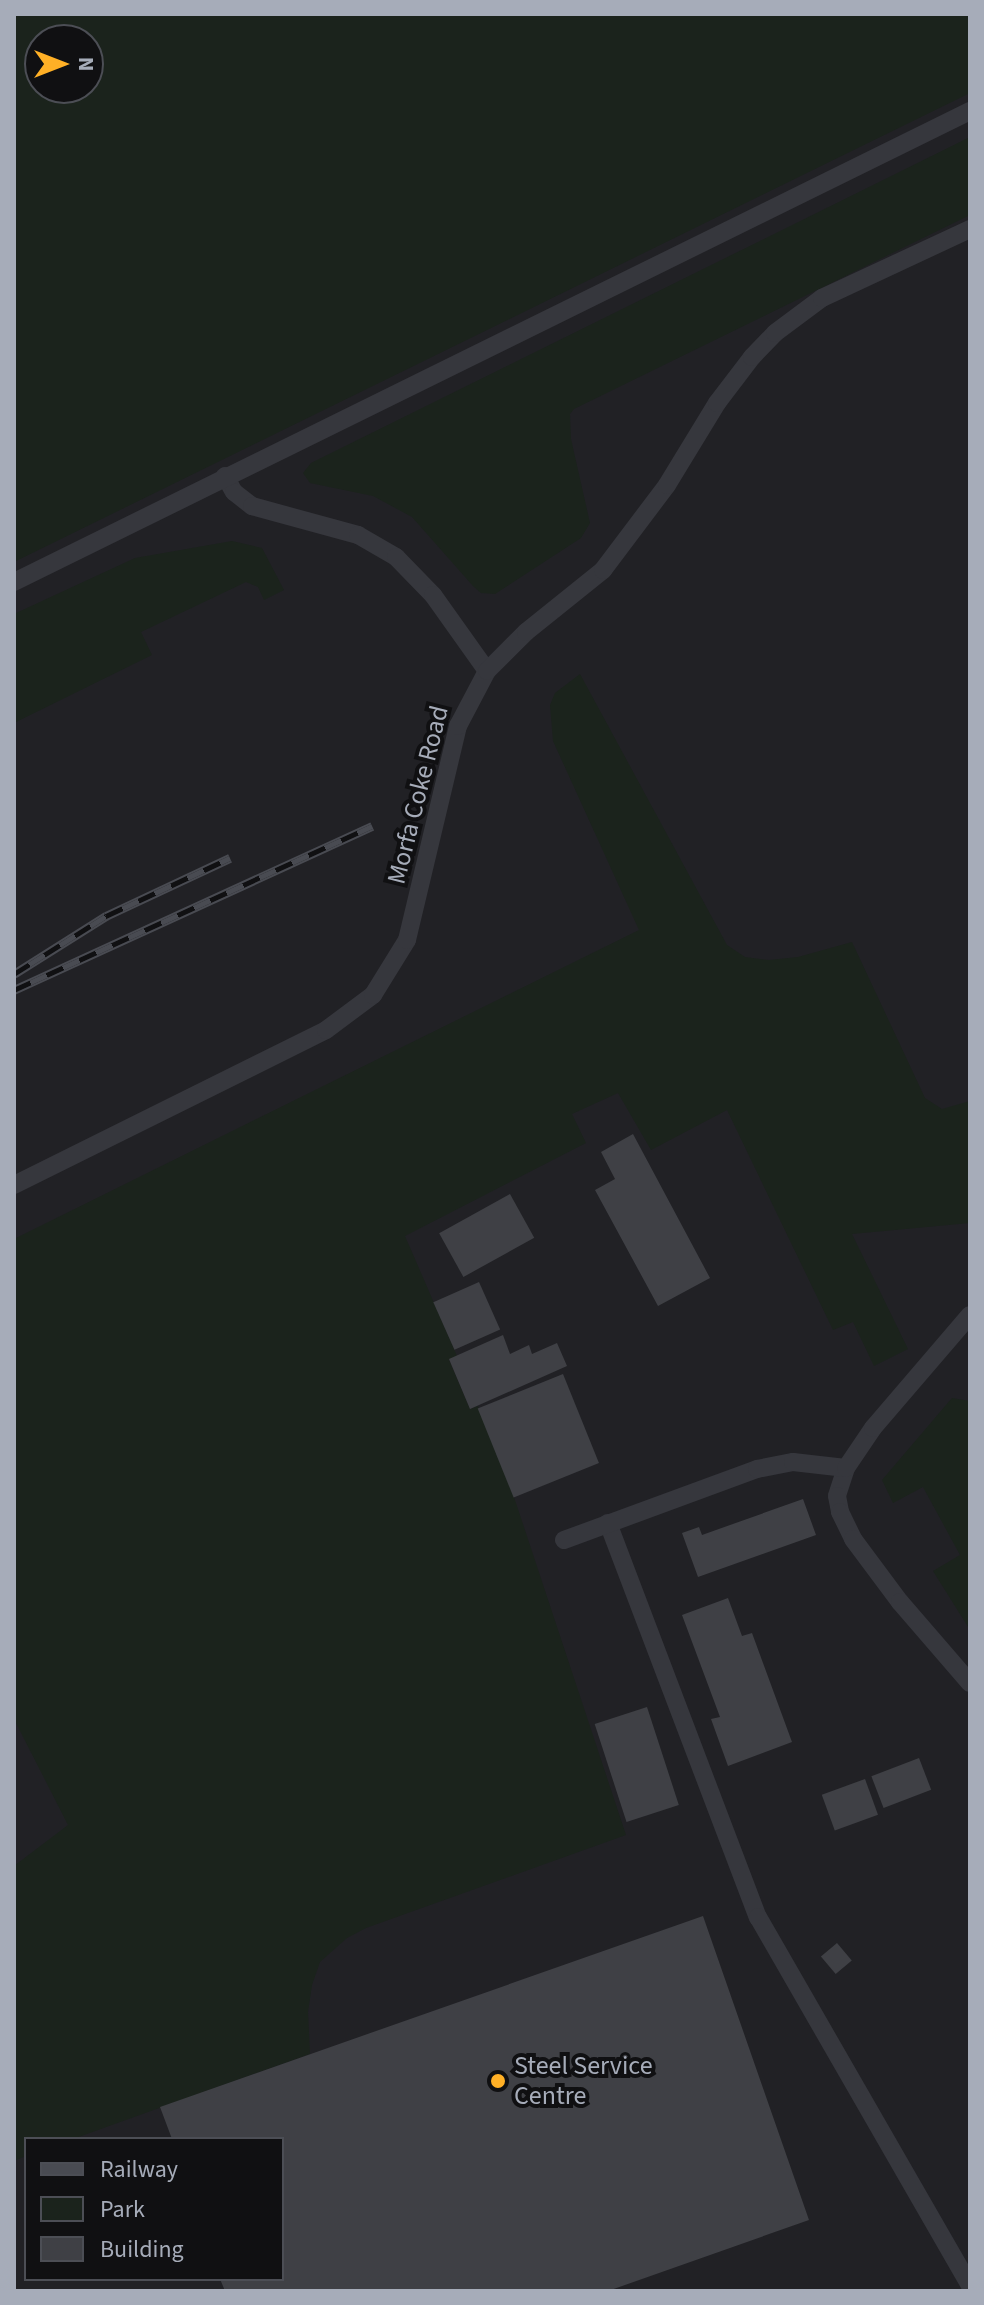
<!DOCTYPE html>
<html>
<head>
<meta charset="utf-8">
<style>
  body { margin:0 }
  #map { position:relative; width:984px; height:2305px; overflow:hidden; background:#151518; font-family:"Source Sans 3",sans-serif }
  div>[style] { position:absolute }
  .built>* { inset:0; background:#212125 }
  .green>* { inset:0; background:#1b231c }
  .building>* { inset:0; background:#3f4045; transform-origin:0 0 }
  .lane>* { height:18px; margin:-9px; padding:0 9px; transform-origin:9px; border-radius:9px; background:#36373d }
  .rail>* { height:9px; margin-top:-4.5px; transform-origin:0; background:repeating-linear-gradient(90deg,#101012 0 18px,#494b52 0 36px); box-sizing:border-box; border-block:2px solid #494b52 }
  .dots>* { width:22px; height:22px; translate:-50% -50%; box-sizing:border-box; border:4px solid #101012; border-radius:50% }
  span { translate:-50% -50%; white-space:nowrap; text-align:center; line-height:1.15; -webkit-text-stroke:8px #101012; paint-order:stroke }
  .street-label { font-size:26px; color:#a6acb9 }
  .poi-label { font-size:26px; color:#a6acb9 }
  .left { translate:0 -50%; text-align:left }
  .frame { position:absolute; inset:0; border:16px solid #a6acb9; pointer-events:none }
  .legend { position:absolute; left:24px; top:2137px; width:260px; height:144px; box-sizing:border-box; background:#101012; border:2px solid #4c4e55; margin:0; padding:10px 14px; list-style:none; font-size:24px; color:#a6acb9 }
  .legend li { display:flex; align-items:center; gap:16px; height:40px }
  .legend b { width:40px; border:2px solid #4c4e55 }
  .north { position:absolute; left:24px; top:24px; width:80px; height:80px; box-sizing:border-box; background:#101012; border:2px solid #4c4e55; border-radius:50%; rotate:90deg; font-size:22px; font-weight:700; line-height:32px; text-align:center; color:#a6acb9 }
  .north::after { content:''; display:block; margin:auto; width:28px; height:36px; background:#ffb026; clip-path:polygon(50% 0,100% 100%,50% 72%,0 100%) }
</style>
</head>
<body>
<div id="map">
  <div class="built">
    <i style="clip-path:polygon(evenodd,14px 14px,970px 14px,970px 2291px,14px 2291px,14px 14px,40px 40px,88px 40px,88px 88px,40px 88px,40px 40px,14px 14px,26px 2139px,282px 2139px,282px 2279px,26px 2279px,26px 2139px)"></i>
  </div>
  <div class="green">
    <i style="clip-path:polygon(evenodd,14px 14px,970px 14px,970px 93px,14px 562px,14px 14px,40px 40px,88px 40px,88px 88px,40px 88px,40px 40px)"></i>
    <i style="clip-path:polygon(970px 137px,970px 215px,574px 409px,570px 414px,571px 439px,590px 523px,581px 538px,495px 594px,481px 593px,473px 586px,412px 517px,373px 496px,310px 483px,303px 473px,311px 463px)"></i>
    <i style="clip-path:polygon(232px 541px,262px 548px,284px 590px,264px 600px,258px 587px,246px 582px,141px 632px,152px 655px,14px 723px,14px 614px,135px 558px)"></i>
    <i style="clip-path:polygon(580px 674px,727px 945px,745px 957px,769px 960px,798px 957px,852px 942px,925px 1098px,942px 1109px,970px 1101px,970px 1223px,852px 1234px,908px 1349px,874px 1366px,853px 1322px,833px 1330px,727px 1110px,651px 1150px,618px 1093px,572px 1114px,586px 1143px,405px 1236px,457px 1356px,449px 1360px,470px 1409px,478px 1406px,514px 1497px,626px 1835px,366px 1928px,347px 1938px,320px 1962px,312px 1985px,308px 2012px,310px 2054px,73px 2139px,26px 2139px,26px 2156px,14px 2161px,14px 1866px,68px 1825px,14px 1719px,14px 1239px,639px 930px,553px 741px,550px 705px,555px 693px)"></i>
    <i style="clip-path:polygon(952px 1398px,970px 1401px,970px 1630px,933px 1571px,960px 1555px,923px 1487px,893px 1503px,882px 1480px)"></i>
  </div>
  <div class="building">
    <i style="clip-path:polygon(633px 1134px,710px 1278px,658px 1306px,595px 1190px,615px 1179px,601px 1152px)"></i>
    <i style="left:510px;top:1194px;width:50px;height:81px;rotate:61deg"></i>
    <i style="left:479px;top:1282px;width:52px;height:50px;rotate:66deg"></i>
    <i style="clip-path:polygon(503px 1335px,510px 1354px,529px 1345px,532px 1354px,557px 1343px,567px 1366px,470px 1409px,449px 1359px)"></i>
    <i style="left:563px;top:1374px;width:96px;height:92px;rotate:68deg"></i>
    <i style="clip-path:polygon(803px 1499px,816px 1535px,698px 1577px,682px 1533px,699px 1527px,702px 1535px)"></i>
    <i style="clip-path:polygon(728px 1598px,742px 1636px,752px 1633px,792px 1742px,728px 1766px,711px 1719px,720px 1717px,682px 1615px)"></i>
    <i style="left:647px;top:1707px;width:103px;height:55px;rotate:72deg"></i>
    <i style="left:919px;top:1758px;width:34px;height:51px;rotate:69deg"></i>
    <i style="left:865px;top:1779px;width:38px;height:46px;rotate:70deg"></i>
    <i style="clip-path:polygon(703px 1916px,809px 2220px,608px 2291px,225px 2291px,220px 2279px,282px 2279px,282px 2139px,172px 2139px,160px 2107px)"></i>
    <i style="left:837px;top:1943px;width:23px;height:21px;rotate:50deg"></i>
  </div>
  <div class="lane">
    <i style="left:225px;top:476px;width:18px;rotate:61deg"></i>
    <i style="left:234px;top:492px;width:23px;rotate:38deg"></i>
    <i style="left:252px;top:506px;width:110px;rotate:15.3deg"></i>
    <i style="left:358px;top:535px;width:44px;rotate:30.1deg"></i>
    <i style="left:396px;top:557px;width:53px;rotate:45.8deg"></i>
    <i style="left:433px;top:595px;width:93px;rotate:54.6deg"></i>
    <i style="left:14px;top:582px;width:1066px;rotate:-26.23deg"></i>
    <i style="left:14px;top:1185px;width:348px;rotate:-26.4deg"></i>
    <i style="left:326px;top:1030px;width:59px;rotate:-36.7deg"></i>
    <i style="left:373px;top:995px;width:65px;rotate:-58.3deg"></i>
    <i style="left:407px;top:940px;width:220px;rotate:-76.6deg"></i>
    <i style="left:458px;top:726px;width:62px;rotate:-62.2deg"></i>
    <i style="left:487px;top:671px;width:55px;rotate:-45deg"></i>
    <i style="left:526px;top:632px;width:99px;rotate:-38.8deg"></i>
    <i style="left:603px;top:570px;width:106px;rotate:-53deg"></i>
    <i style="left:667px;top:485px;width:96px;rotate:-58.6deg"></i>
    <i style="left:717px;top:403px;width:58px;rotate:-52.7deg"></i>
    <i style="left:752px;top:357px;width:33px;rotate:-46deg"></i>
    <i style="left:775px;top:333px;width:59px;rotate:-36.7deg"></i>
    <i style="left:822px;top:298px;width:163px;rotate:-25deg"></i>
    <i style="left:846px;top:1468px;width:29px;rotate:108deg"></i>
    <i style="left:837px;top:1496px;width:16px;rotate:79deg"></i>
    <i style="left:840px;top:1512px;width:30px;rotate:64deg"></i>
    <i style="left:853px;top:1539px;width:79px;rotate:53.3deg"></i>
    <i style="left:900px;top:1602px;width:107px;rotate:49.2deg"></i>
    <i style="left:608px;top:1523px;width:422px;rotate:69.2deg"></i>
    <i style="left:758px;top:1917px;width:426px;rotate:60.1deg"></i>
    <i style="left:564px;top:1540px;width:206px;rotate:-20.2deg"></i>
    <i style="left:757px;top:1469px;width:37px;rotate:-11deg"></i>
    <i style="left:793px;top:1462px;width:53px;rotate:6.5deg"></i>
    <i style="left:846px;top:1468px;width:48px;rotate:-56deg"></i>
    <i style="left:873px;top:1428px;width:149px;rotate:-49.4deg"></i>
  </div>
  <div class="rail">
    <i style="left:14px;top:974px;width:109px;rotate:-32.2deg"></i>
    <i style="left:106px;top:916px;width:137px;rotate:-25.1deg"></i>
    <i style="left:14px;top:990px;width:394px;rotate:-24.6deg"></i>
  </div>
  <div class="dots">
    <i style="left:498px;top:2081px;background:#ffb026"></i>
  </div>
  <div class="street-label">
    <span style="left:418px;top:795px;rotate:-76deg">Morfa Coke Road</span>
  </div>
  <div class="poi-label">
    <span class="left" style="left:514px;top:2081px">Steel Service<br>Centre</span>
  </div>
  <div class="frame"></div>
  <ul class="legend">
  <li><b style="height:10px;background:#494b52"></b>Railway</li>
  <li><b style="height:22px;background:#1b231c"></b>Park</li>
  <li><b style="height:22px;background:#3f4045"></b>Building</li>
  </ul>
  <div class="north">N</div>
</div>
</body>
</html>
